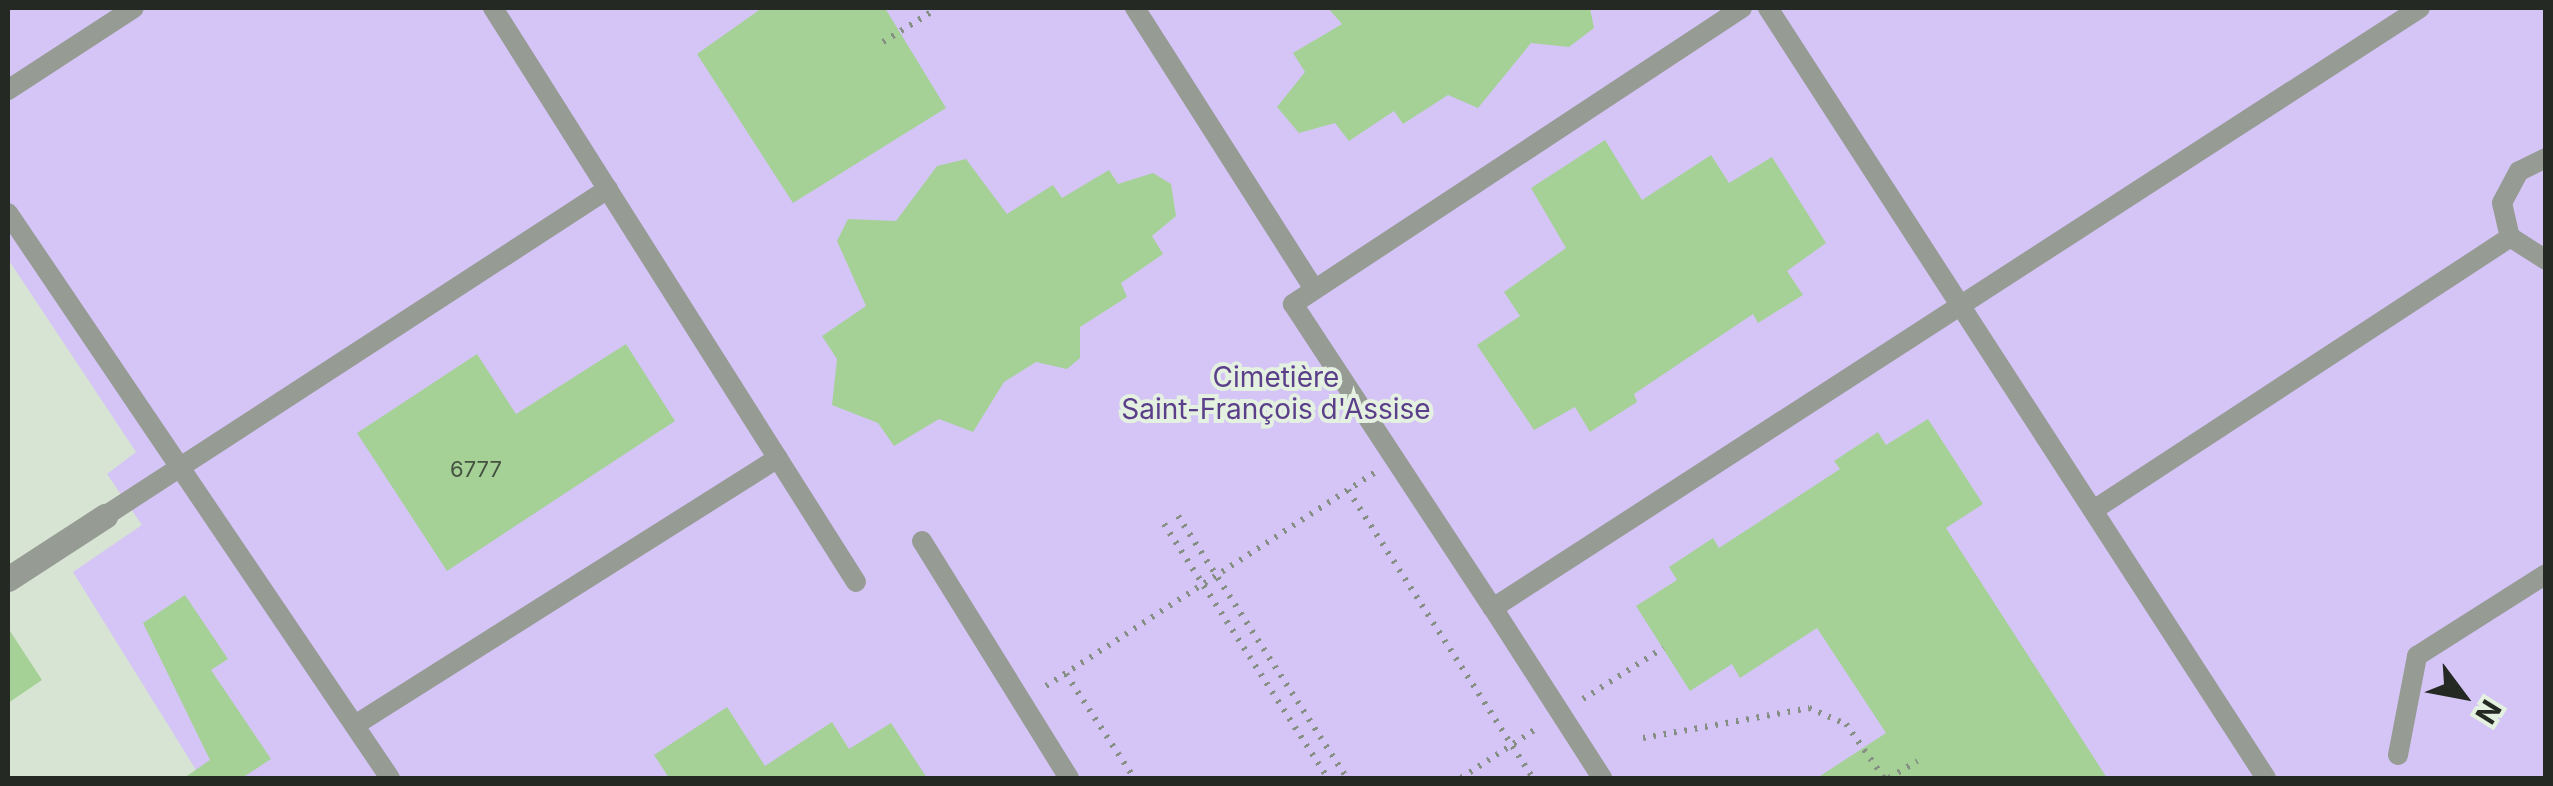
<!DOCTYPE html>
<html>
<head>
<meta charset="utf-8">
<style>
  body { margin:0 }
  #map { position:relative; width:2553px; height:786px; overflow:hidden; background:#d7e4d3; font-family:Inter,sans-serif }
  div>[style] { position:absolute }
  .green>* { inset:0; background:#d4c5f6 }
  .building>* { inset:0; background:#a5d197 }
  .path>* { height:6px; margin-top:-3px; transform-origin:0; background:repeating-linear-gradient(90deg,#868f83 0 2.5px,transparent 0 10.5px) }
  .lane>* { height:20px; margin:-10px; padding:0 10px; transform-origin:10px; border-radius:10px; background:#969b94 }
  .street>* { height:25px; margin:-12.5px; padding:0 12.5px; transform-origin:12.5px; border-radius:12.5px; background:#969b94 }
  span { translate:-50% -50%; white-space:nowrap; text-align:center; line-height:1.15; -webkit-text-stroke:8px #e4f1e0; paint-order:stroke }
  .number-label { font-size:22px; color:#455340 }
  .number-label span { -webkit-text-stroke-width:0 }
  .park-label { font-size:28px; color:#5c3f8a }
  .frame { position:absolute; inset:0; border:10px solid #252923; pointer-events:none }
  .north { position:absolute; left:2413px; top:646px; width:100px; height:100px; -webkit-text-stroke:8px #e4f1e0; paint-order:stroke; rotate:122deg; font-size:28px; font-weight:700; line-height:40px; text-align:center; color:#252923 }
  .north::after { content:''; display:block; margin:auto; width:35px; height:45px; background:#252923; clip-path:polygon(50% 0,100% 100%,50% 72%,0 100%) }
</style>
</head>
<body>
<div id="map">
  <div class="green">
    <i style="clip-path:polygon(8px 8px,2545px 8px,2545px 778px,201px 778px,73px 572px,142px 525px,107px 474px,136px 452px,8px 259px)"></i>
  </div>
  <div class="building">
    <i style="clip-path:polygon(762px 8px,885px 8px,946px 108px,793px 203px,697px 54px)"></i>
    <i style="clip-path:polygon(1328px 8px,1590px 8px,1594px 28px,1569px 47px,1531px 43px,1478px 108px,1448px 95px,1403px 124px,1394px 111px,1349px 141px,1335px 123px,1299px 133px,1277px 107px,1305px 72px,1293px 53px,1342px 24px)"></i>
    <i style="clip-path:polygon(1605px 140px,1642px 200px,1711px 155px,1729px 183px,1772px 157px,1826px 243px,1787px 271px,1803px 295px,1758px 323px,1753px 314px,1634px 394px,1637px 402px,1590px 432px,1575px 407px,1534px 430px,1477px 345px,1520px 316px,1504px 292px,1566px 248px,1531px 188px)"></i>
    <i style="clip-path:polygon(966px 159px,1007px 214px,1053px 185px,1062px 198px,1109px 170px,1118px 184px,1153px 173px,1171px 184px,1176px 216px,1152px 236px,1163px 254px,1121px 283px,1127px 297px,1080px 327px,1080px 358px,1067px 369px,1036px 362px,1004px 382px,973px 432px,939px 419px,894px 446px,878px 423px,832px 405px,837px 359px,822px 336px,866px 306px,837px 241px,848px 219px,896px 221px,937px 166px)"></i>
    <i style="clip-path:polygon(626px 344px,675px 421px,447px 571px,357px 433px,477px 354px,516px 414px)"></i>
    <i style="clip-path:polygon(1928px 419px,1983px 504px,1946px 528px,2107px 778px,1817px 778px,1886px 733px,1817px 628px,1740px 678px,1732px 664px,1690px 691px,1636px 606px,1677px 580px,1669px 567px,1713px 538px,1719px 548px,1840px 469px,1834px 461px,1878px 432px,1886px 445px)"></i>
    <i style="clip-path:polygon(185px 595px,228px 659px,211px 670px,271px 759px,242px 778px,184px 778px,210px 760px,143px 623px)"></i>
    <i style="clip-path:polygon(8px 628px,42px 680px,8px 703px)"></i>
    <i style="clip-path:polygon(727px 707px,765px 766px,832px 722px,849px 749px,891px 723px,927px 778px,669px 778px,654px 755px)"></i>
  </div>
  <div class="path">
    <i style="left:883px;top:42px;width:59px;rotate:-31.8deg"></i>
    <i style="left:1348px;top:490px;width:342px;rotate:57.3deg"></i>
    <i style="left:1178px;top:516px;width:312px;rotate:57.2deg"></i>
    <i style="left:1164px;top:524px;width:302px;rotate:57.2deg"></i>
    <i style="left:1066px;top:674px;width:124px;rotate:56.8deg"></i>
    <i style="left:1046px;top:686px;width:392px;rotate:-33deg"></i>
    <i style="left:1583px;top:699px;width:95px;rotate:-32.5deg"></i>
    <i style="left:1643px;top:738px;width:169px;rotate:-10.2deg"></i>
    <i style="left:1809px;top:708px;width:40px;rotate:23.4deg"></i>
    <i style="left:1846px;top:724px;width:66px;rotate:54.9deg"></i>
    <i style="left:1461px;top:778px;width:93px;rotate:-33.2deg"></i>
    <i style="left:1889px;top:778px;width:33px;rotate:-31deg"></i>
  </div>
  <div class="lane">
    <i style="left:493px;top:8px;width:679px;rotate:57.69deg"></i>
    <i style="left:1135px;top:8px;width:333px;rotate:57.5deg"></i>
    <i style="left:1742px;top:8px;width:538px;rotate:146.61deg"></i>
    <i style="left:1293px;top:304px;width:364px;rotate:56.7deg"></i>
    <i style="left:1493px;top:608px;width:1104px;rotate:-32.91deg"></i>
    <i style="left:1768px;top:8px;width:917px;rotate:57.11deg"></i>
    <i style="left:8px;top:90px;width:150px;rotate:-33.1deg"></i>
    <i style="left:2546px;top:158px;width:30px;rotate:154deg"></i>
    <i style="left:2519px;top:171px;width:36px;rotate:118deg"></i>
    <i style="left:2502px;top:203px;width:35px;rotate:77deg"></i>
    <i style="left:2510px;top:237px;width:43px;rotate:32.6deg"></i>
    <i style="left:8px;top:213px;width:682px;rotate:55.94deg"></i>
    <i style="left:2095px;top:509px;width:496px;rotate:-33.2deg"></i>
    <i style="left:105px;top:516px;width:600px;rotate:-33.03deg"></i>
    <i style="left:922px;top:541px;width:279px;rotate:58.2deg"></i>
    <i style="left:1493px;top:608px;width:202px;rotate:57.3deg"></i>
    <i style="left:355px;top:725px;width:500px;rotate:-32.26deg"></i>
    <i style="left:2398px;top:755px;width:101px;rotate:-79.1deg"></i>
    <i style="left:2417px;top:656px;width:153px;rotate:-32.4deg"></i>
  </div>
  <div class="street">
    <i style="left:8px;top:579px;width:116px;rotate:-33deg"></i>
  </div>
  <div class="number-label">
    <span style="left:476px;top:470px">6777</span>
  </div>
  <div class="park-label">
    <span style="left:1276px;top:393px">Cimetière<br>Saint-François d'Assise</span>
  </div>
  <div class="frame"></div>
  <div class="north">N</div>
</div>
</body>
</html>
